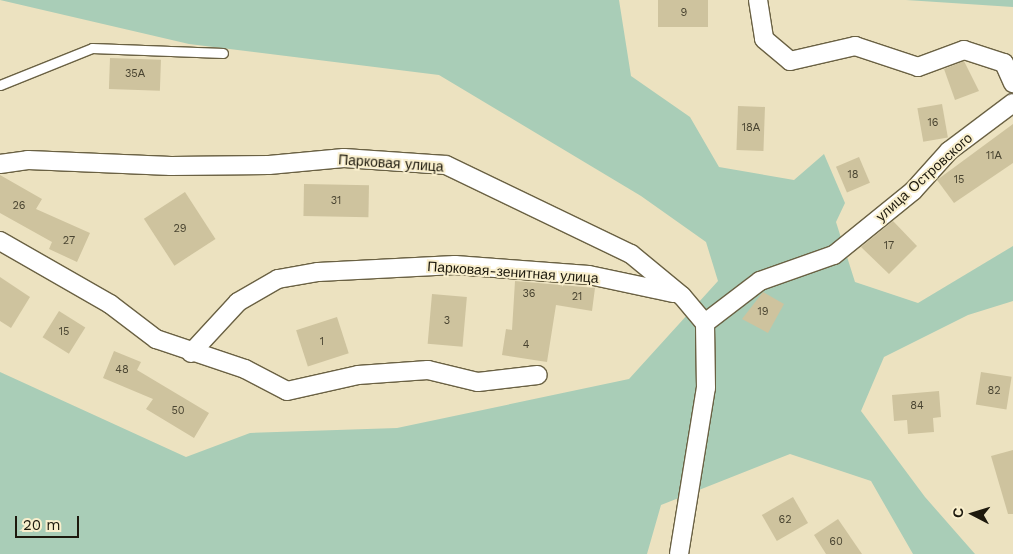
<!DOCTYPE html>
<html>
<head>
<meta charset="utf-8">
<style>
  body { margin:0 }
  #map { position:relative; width:1013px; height:554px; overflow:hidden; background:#ece2c0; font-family:"Work Sans",sans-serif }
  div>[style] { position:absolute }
  .green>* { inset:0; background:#a9cdb7 }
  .building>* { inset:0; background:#cec39e; transform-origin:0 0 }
  .roads { filter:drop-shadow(1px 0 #6a6143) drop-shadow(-1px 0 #6a6143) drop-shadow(0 1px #6a6143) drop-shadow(0 -1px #6a6143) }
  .lane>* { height:9px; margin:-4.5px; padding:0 4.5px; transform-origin:4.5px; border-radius:4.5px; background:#fff }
  .street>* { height:18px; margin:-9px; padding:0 9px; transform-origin:9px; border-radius:9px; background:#fff }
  span { translate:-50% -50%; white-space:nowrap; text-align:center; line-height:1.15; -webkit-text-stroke:4px #f9efcd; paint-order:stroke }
  .number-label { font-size:11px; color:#494431 }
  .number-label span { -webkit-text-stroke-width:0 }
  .street-label { font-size:14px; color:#1d190d }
  .north { position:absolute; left:948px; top:489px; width:50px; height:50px; -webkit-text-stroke:4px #f9efcd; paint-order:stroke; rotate:275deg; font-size:14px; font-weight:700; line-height:20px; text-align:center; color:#1d190d }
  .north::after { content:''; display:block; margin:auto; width:18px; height:22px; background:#1d190d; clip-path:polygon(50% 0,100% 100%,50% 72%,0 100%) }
  .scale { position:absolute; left:15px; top:516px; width:64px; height:22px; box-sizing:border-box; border:2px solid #1d190d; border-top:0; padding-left:6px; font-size:15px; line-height:18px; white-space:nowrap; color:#1d190d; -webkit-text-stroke:4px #f9efcd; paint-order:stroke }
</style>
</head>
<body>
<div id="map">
  <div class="green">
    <i style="clip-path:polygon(0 0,619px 0,631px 76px,690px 117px,719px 167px,794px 180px,824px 154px,845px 203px,836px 222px,855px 282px,918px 303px,1013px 246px,1013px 301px,968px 315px,884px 357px,861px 411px,925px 497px,975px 554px,913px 554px,871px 481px,790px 454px,661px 505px,647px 554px,0 554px,0 372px,186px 457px,250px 433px,397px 428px,629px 379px,718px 281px,706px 242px,641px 196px,439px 75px,189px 44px)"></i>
    <i style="clip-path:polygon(906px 0,1013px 0,1013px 7px)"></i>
  </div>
  <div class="building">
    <i style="left:658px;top:0;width:50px;height:27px"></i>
    <i style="left:110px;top:58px;width:51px;height:31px;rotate:2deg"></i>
    <i style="clip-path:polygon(964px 61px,979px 91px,955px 100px,944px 69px)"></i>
    <i style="left:942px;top:104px;width:34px;height:25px;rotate:80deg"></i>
    <i style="left:738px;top:106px;width:27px;height:44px;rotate:2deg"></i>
    <i style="clip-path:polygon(1013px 124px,1013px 163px,954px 203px,937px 180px)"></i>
    <i style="left:859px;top:157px;width:28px;height:25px;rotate:67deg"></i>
    <i style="clip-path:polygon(0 175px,42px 199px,36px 209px,90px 233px,77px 262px,49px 249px,52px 242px,0 213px)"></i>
    <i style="left:304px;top:184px;width:65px;height:32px;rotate:1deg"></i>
    <i style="left:185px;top:192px;width:56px;height:49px;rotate:57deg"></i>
    <i style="clip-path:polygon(893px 221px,917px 246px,889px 274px,861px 247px)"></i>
    <i style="clip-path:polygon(0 277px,30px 297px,11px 328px,0 321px)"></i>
    <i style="clip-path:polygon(515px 281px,595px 288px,592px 311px,556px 305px,547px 362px,502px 355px,506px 329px,512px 330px)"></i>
    <i style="clip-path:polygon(763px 292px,784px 304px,768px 333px,742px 319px)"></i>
    <i style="left:432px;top:294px;width:35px;height:50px;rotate:5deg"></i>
    <i style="left:59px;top:311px;width:31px;height:31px;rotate:32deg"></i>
    <i style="left:337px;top:317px;width:38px;height:43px;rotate:72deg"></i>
    <i style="clip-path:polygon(114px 351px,141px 362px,137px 370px,209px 413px,194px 438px,146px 409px,153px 399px,103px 378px)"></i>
    <i style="left:981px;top:372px;width:31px;height:33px;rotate:9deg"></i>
    <i style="clip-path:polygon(939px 391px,941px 417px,933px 418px,934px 432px,908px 434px,907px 420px,894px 421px,892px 395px)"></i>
    <i style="clip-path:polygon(1013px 450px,1013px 514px,1008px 514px,991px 456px)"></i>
    <i style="left:793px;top:497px;width:30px;height:36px;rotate:60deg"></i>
    <i style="clip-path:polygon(838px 519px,862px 554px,826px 554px,814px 535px)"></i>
  </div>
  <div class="roads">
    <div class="lane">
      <i style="left:0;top:85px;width:99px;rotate:-21.9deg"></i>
      <i style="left:92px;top:48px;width:131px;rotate:2.2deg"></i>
    </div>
    <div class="street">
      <i style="left:758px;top:0;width:39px;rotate:81deg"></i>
      <i style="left:764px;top:39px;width:34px;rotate:40deg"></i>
      <i style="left:790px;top:61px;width:67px;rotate:-13deg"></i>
      <i style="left:855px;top:46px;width:66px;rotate:18.4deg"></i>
      <i style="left:918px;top:67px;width:49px;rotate:-20.3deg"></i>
      <i style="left:964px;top:50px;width:42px;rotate:18deg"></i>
      <i style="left:1004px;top:63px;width:22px;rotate:66deg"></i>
      <i style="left:0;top:164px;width:28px;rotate:-8deg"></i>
      <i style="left:28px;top:160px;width:143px;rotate:2.4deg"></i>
      <i style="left:171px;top:166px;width:98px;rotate:-0.6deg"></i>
      <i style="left:269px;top:165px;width:75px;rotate:-5.3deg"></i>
      <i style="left:344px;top:158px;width:102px;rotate:3.9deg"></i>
      <i style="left:446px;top:165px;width:205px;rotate:25.7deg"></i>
      <i style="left:631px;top:254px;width:66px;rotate:39.5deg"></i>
      <i style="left:682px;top:296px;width:35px;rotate:50deg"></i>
      <i style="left:0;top:241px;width:127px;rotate:29.8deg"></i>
      <i style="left:110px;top:304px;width:58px;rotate:37.3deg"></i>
      <i style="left:156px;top:339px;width:94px;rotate:18.6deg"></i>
      <i style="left:245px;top:369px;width:47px;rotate:27.6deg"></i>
      <i style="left:287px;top:391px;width:73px;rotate:-12.7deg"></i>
      <i style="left:358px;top:375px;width:70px;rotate:-4.1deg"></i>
      <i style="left:428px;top:370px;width:51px;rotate:13.5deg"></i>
      <i style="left:478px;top:382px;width:60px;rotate:-6.7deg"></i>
      <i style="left:705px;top:323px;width:69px;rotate:-37.4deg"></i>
      <i style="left:760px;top:281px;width:78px;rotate:-19.4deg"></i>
      <i style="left:834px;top:255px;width:102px;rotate:-39deg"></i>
      <i style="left:913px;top:191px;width:54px;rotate:-48deg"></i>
      <i style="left:949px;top:151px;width:80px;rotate:-36.9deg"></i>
      <i style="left:191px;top:353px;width:69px;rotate:-47.3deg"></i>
      <i style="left:238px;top:302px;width:46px;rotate:-29.9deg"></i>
      <i style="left:278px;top:279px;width:41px;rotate:-9.9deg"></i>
      <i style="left:318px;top:272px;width:137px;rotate:-2.9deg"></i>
      <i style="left:455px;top:265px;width:134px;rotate:4.3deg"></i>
      <i style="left:589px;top:275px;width:87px;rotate:12deg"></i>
      <i style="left:679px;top:554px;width:168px;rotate:-80.8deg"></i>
      <i style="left:706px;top:388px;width:65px;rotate:-90.9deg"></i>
    </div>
  </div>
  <div class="number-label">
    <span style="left:684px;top:13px">9</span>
    <span style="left:135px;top:74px">35А</span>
    <span style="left:933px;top:123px">16</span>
    <span style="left:751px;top:128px">18А</span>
    <span style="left:994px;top:156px">11А</span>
    <span style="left:853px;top:175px">18</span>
    <span style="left:959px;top:180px">15</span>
    <span style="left:336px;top:201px">31</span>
    <span style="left:19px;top:206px">26</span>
    <span style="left:180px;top:229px">29</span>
    <span style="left:69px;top:241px">27</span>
    <span style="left:889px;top:246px">17</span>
    <span style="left:529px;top:294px">36</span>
    <span style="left:577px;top:297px">21</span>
    <span style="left:763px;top:312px">19</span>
    <span style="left:447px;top:321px">3</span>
    <span style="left:64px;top:332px">15</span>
    <span style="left:322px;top:342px">1</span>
    <span style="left:526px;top:345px">4</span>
    <span style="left:122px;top:370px">48</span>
    <span style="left:994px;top:391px">82</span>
    <span style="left:917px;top:406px">84</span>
    <span style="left:178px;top:411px">50</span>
    <span style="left:785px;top:520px">62</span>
    <span style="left:836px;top:542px">60</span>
  </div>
  <div class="street-label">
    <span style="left:391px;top:163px;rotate:4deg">Парковая улица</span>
    <span style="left:924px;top:177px;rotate:-42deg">улица Островского</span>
    <span style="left:513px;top:272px;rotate:4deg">Парковая-зенитная улица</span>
  </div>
  <div class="north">С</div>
  <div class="scale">20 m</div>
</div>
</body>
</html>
